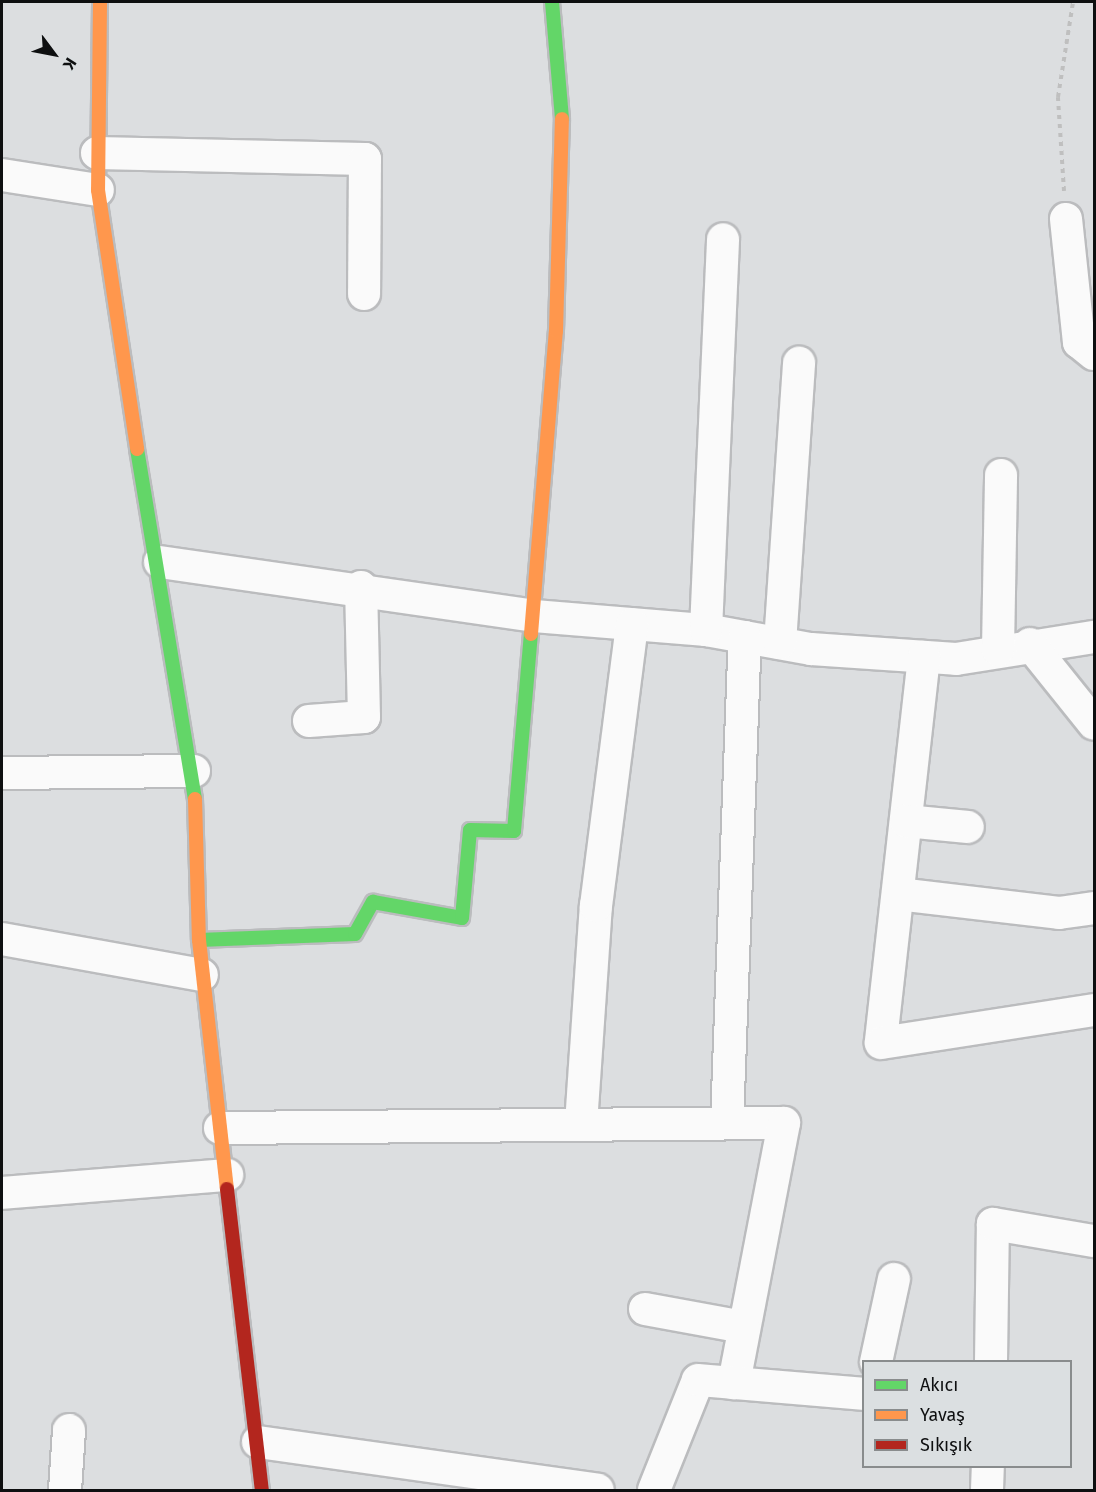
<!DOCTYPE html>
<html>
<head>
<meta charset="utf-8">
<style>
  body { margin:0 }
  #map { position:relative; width:1096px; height:1492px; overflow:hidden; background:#dcdee0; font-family:"Fira Sans",sans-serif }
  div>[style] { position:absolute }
  .path>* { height:4px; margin-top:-2px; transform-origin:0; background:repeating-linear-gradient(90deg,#bfbfbf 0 4.5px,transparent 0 9px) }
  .roads { filter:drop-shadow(2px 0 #bbbcbe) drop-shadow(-2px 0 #bbbcbe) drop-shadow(0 2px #bbbcbe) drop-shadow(0 -2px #bbbcbe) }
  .street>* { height:32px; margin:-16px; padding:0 16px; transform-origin:16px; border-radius:16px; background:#fafafa }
  .fast>* { height:14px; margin:-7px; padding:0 7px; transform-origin:7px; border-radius:7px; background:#63d668 }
  .slow>* { height:14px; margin:-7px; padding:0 7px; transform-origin:7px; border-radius:7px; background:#ff974d }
  .jam>* { height:14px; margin:-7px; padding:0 7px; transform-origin:7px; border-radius:7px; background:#b3261e }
  span { translate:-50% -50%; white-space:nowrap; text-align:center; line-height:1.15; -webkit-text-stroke:6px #dbdfe1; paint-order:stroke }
  .frame { position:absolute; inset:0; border:3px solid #0e0f10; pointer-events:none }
  .legend { position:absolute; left:862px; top:1360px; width:210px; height:108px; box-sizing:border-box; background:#dbdfe1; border:2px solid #898c8d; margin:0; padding:8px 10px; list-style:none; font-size:18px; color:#0e0f10 }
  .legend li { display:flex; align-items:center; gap:12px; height:30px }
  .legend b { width:30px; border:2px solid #898c8d }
  .north { position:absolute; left:24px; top:24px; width:60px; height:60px; -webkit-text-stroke:4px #dbdfe1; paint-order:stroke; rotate:122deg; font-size:16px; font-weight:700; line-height:24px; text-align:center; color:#0e0f10 }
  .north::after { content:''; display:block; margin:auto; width:21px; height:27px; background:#0e0f10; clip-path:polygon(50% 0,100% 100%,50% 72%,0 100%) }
</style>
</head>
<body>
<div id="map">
  <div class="path">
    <i style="left:1064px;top:191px;width:94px;rotate:-93.7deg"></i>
    <i style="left:1058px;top:97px;width:96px;rotate:-81deg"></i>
  </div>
  <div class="roads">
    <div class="street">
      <i style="left:97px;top:153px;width:268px;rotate:1.3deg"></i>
      <i style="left:365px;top:159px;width:135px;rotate:90.4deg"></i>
      <i style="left:2px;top:175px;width:97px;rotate:8.9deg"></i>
      <i style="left:1066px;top:219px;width:124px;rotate:84deg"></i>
      <i style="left:1079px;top:342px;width:19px;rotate:39deg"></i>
      <i style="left:160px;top:562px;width:378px;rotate:8.2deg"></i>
      <i style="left:534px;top:616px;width:173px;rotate:4.7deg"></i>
      <i style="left:706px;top:630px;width:107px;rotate:10.3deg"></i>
      <i style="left:811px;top:649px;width:145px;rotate:3.9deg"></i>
      <i style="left:956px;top:659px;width:140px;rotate:-9.1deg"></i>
      <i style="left:706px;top:630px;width:391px;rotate:-87.5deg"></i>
      <i style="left:780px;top:643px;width:281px;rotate:-86.1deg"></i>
      <i style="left:1030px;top:644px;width:102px;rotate:51.3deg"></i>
      <i style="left:998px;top:650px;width:175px;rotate:-89deg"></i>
      <i style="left:924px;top:657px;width:388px;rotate:96.4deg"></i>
      <i style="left:881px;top:1043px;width:216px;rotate:-8.8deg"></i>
      <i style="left:309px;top:721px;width:55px;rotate:-4.2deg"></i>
      <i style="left:364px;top:717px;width:130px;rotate:-91.3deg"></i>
      <i style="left:2px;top:773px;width:192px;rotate:-0.6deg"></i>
      <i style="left:906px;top:821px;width:62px;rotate:5.5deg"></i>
      <i style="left:898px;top:894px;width:162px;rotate:6.7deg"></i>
      <i style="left:1059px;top:913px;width:35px;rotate:-8deg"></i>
      <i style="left:2px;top:939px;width:203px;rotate:10.2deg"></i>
      <i style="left:727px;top:1122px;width:485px;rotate:-87.9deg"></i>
      <i style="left:581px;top:1124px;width:219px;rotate:-86.1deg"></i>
      <i style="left:596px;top:906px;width:284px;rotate:-82.7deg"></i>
      <i style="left:220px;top:1128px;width:564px;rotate:-0.51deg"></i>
      <i style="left:784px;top:1123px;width:265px;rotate:100.9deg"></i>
      <i style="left:2px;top:1193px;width:226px;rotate:-4.6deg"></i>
      <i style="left:645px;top:1309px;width:100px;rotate:10.4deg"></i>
      <i style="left:876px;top:1362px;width:85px;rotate:-77.8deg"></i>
      <i style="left:991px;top:1362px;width:138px;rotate:-89.2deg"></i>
      <i style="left:993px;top:1224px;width:102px;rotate:9.6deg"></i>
      <i style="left:258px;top:1442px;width:343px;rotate:8deg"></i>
      <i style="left:65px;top:1490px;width:60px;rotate:-86.2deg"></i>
      <i style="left:654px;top:1490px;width:118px;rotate:-68.2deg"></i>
      <i style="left:698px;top:1380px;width:167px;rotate:4.8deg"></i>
      <i style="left:987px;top:1490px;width:24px;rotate:-88deg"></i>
    </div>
    <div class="fast">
      <i style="left:552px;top:2px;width:117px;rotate:85.1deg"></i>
      <i style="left:137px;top:449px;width:355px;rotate:80.6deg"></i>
      <i style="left:199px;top:940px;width:156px;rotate:-2.2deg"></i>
      <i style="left:355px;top:934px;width:37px;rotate:-61deg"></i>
      <i style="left:373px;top:902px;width:90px;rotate:10.2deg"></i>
      <i style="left:462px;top:918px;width:88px;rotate:-84.8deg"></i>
      <i style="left:470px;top:830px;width:44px;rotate:1.3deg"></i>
      <i style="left:514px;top:831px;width:198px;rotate:-85.1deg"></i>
    </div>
    <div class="slow">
      <i style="left:100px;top:2px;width:188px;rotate:90.6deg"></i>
      <i style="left:98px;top:190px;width:262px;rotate:81.4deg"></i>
      <i style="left:531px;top:634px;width:304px;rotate:-85.3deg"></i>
      <i style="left:556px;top:331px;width:212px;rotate:-88.4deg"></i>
      <i style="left:195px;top:799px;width:141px;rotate:88.4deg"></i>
      <i style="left:199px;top:940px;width:251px;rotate:83.6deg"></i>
    </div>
    <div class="jam">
      <i style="left:227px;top:1189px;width:303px;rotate:83.4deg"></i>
    </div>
  </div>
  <div class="frame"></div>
  <ul class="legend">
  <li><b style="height:8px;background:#63d668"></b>Akıcı</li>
  <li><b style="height:8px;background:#ff974d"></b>Yavaş</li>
  <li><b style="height:8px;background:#b3261e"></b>Sıkışık</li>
  </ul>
  <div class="north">K</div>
</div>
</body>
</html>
